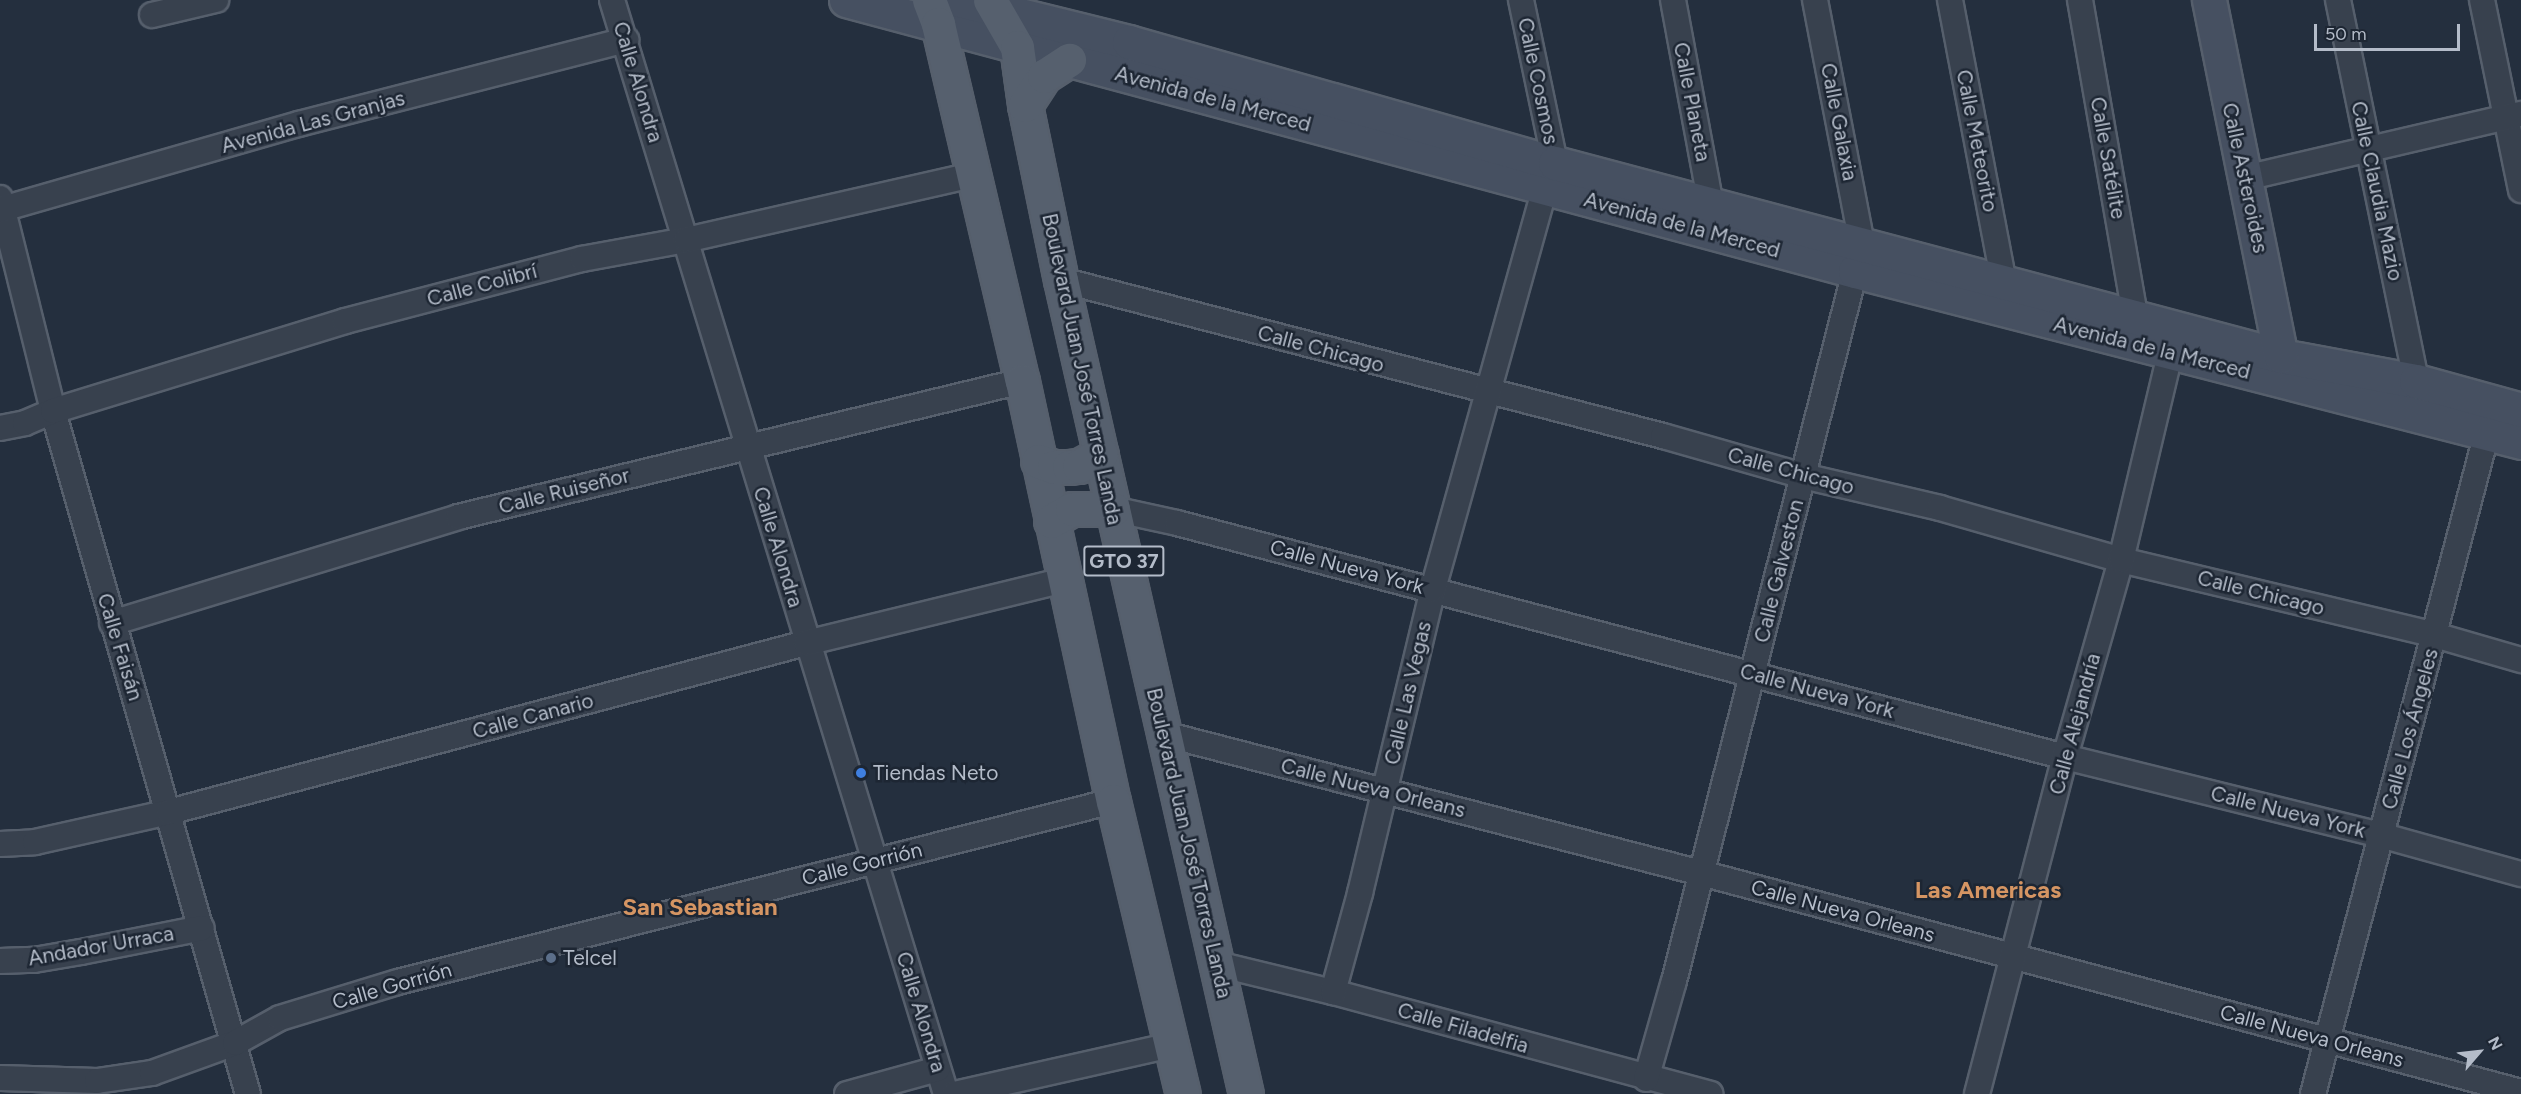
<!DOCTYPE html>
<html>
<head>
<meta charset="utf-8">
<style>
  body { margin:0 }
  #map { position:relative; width:2521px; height:1094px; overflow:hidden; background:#242f3e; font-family:Figtree,sans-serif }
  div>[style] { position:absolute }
  .roads { filter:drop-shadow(2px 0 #565f6c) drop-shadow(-2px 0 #565f6c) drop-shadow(0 2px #565f6c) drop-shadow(0 -2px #565f6c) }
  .street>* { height:24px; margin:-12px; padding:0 12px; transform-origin:12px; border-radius:12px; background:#38414e }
  .secondary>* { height:33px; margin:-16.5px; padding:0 16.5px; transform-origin:16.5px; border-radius:16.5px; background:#465061 }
  .primary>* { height:33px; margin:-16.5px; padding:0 16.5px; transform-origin:16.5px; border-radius:16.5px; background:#56606e }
  .dots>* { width:16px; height:16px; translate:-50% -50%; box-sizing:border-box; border:3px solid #1d2633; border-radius:50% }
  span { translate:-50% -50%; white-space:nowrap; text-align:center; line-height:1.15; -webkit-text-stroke:5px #1d2633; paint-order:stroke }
  .shield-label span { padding:2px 4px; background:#1d2633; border:2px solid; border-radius:4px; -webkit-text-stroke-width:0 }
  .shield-label { font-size:20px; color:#b4bcc9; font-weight:700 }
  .street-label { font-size:21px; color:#b4bcc9 }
  .poi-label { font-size:21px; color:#b4bcc9 }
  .left { translate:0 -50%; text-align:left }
  .quarter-label { font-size:24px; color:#d59563; font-weight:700 }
  .north { position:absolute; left:2449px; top:1022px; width:60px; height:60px; -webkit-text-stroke:4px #1d2633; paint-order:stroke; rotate:62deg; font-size:16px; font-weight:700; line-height:24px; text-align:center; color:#b4bcc9 }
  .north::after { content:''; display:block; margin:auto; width:21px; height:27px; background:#b4bcc9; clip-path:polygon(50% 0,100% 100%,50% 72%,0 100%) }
  .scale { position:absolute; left:2314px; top:24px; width:146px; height:27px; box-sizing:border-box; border:3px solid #b4bcc9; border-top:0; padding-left:8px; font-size:18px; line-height:21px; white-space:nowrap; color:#b4bcc9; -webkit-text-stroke:4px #1d2633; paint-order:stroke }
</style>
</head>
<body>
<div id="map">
  <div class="roads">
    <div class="street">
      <i style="left:612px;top:0;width:1144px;rotate:73.02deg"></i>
      <i style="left:1521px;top:0;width:167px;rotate:78.2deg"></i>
      <i style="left:1673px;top:0;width:208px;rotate:79.5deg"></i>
      <i style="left:1815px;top:0;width:248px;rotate:79.1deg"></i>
      <i style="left:1950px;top:0;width:287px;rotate:79.2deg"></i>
      <i style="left:2080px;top:0;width:320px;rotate:80.1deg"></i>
      <i style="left:2338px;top:0;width:389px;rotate:78.4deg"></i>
      <i style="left:2482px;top:0;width:194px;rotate:78.4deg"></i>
      <i style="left:152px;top:15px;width:66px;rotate:-13.2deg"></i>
      <i style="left:2245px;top:178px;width:283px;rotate:-13.1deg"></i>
      <i style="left:0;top:198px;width:219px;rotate:76deg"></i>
      <i style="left:53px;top:411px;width:710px;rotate:74.07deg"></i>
      <i style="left:2px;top:209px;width:309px;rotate:-16deg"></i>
      <i style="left:299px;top:124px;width:338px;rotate:-14.4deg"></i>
      <i style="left:1061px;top:280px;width:622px;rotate:14.53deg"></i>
      <i style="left:1663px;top:436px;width:146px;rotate:15.9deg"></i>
      <i style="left:1803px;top:476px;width:141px;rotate:13.1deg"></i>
      <i style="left:1940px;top:508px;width:188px;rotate:16deg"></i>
      <i style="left:2121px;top:560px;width:323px;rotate:13.4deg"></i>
      <i style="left:2435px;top:635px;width:90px;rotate:16.2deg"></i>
      <i style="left:0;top:428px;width:25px;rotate:-11deg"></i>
      <i style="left:25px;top:423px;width:30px;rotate:-23deg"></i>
      <i style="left:53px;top:411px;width:306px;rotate:-17.1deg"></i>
      <i style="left:345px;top:321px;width:245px;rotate:-14.7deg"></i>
      <i style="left:582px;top:259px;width:106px;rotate:-10.4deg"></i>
      <i style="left:686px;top:240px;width:293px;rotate:-12.8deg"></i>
      <i style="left:1113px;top:509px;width:66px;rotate:12.3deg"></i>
      <i style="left:1177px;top:523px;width:918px;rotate:14.76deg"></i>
      <i style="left:2065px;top:757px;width:325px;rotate:13.9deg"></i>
      <i style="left:2380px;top:835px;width:146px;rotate:15.5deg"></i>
      <i style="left:112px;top:623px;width:362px;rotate:-17deg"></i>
      <i style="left:458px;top:517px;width:580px;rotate:-13.56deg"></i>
      <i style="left:1164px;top:734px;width:555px;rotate:14.51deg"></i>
      <i style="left:1701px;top:873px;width:849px;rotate:14.95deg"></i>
      <i style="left:0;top:844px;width:35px;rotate:-3deg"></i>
      <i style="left:35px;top:842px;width:137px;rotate:-12.6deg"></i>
      <i style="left:169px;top:812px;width:659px;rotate:-14.86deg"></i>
      <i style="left:806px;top:643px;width:266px;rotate:-13.7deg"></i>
      <i style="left:0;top:961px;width:34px;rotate:-2deg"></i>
      <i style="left:34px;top:960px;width:48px;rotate:-9.7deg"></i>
      <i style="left:81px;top:952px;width:123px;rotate:-11.2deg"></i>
      <i style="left:1217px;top:964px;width:119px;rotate:13.6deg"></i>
      <i style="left:1333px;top:992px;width:391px;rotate:15.1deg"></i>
      <i style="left:1333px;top:992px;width:103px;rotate:-74.7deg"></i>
      <i style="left:1360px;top:893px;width:313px;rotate:-76.5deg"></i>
      <i style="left:1433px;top:589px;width:417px;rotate:-74.4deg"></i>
      <i style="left:0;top:1078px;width:97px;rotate:1.8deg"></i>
      <i style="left:97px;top:1081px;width:56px;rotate:-8.3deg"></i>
      <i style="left:152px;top:1073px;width:88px;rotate:-19.9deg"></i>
      <i style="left:235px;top:1043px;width:51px;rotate:-29.1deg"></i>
      <i style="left:280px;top:1018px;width:123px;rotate:-17deg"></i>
      <i style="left:398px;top:982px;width:738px;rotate:-14.21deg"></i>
      <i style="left:1646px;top:1079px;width:102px;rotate:-74.1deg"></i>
      <i style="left:1674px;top:981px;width:733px;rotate:-75.7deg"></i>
      <i style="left:847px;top:1094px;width:94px;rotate:-15.4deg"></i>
      <i style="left:954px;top:1094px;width:223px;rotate:-12.7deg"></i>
      <i style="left:1977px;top:1094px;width:348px;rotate:-75.4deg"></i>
      <i style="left:2065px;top:757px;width:205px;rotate:-74.1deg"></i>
      <i style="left:2121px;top:560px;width:212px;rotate:-76.6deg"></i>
      <i style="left:2313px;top:1094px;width:684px;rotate:-75.27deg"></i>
    </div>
    <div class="secondary">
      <i style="left:846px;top:0;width:1045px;rotate:15.03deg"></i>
      <i style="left:1855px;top:271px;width:688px;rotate:14.4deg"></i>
      <i style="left:959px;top:0;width:175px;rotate:13.9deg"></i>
      <i style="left:1129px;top:42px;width:443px;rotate:15.9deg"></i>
      <i style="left:1555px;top:163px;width:751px;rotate:14.89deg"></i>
      <i style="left:2281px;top:356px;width:137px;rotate:10.5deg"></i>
      <i style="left:2416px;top:381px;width:109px;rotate:15.4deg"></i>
      <i style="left:2209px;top:0;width:363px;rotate:78.6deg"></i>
    </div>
    <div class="primary">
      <i style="left:929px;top:0;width:26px;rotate:69deg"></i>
      <i style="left:938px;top:24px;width:367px;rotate:76.8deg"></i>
      <i style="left:1022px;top:381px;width:430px;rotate:77.8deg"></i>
      <i style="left:1113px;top:801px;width:301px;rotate:76.6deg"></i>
      <i style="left:990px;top:0;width:54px;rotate:60.1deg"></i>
      <i style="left:1017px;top:47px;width:59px;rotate:82.1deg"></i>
      <i style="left:1025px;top:105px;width:179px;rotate:78.4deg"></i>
      <i style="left:1061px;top:280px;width:835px;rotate:77.2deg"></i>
      <i style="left:1025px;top:105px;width:35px;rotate:-57deg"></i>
      <i style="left:1044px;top:76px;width:30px;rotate:-33deg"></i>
      <i style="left:1038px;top:461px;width:17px;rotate:21deg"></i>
      <i style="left:1054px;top:467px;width:15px"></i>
      <i style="left:1069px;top:467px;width:10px;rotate:-6deg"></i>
      <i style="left:1079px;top:466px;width:25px;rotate:-29deg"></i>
      <i style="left:1051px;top:521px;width:24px;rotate:-30deg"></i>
      <i style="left:1072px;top:509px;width:41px"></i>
    </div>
  </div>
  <div class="dots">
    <i style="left:861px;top:773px;background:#3f7fe0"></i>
    <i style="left:551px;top:958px;background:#5c6f8a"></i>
  </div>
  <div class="shield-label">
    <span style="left:1124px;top:561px">GTO 37</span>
  </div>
  <div class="street-label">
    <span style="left:1538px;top:81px;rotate:78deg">Calle Cosmos</span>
    <span style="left:638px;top:82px;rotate:73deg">Calle Alondra</span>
    <span style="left:1213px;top:99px;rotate:15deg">Avenida de la Merced</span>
    <span style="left:1692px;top:102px;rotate:79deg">Calle Planeta</span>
    <span style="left:313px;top:122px;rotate:-15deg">Avenida Las Granjas</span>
    <span style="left:1839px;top:122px;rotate:79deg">Calle Galaxia</span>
    <span style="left:1977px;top:141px;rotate:79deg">Calle Meteorito</span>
    <span style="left:2108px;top:158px;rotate:80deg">Calle Satélite</span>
    <span style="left:2245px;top:178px;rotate:78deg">Calle Asteroides</span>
    <span style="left:2377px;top:191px;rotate:78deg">Calle Claudia Mazio</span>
    <span style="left:1682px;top:225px;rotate:15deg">Avenida de la Merced</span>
    <span style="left:482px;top:285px;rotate:-15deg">Calle Colibrí</span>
    <span style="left:2152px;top:348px;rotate:14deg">Avenida de la Merced</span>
    <span style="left:1321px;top:349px;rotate:15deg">Calle Chicago</span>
    <span style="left:1082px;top:369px;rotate:78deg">Boulevard Juan José Torres Landa</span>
    <span style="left:1791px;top:471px;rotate:15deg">Calle Chicago</span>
    <span style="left:564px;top:491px;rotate:-14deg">Calle Ruiseñor</span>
    <span style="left:778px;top:547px;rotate:73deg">Calle Alondra</span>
    <span style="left:1347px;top:567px;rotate:15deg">Calle Nueva York</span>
    <span style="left:1779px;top:571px;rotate:-76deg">Calle Galveston</span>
    <span style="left:2261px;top:593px;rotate:14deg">Calle Chicago</span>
    <span style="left:120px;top:647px;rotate:73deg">Calle Faisán</span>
    <span style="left:1817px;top:691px;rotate:15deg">Calle Nueva York</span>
    <span style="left:1408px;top:693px;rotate:-77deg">Calle Las Vegas</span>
    <span style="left:533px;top:716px;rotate:-15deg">Calle Canario</span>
    <span style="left:2075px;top:724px;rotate:-75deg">Calle Alejandría</span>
    <span style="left:2410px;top:729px;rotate:-75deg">Calle Los Ángeles</span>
    <span style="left:1373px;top:788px;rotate:14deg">Calle Nueva Orleans</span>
    <span style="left:2288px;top:812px;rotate:14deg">Calle Nueva York</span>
    <span style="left:1189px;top:843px;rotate:77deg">Boulevard Juan José Torres Landa</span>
    <span style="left:862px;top:864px;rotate:-14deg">Calle Gorrión</span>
    <span style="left:1843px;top:911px;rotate:15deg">Calle Nueva Orleans</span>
    <span style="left:101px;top:946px;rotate:-10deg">Andador Urraca</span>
    <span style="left:392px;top:986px;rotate:-16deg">Calle Gorrión</span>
    <span style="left:921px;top:1012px;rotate:73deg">Calle Alondra</span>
    <span style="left:1463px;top:1028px;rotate:16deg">Calle Filadelfia</span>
    <span style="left:2312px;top:1036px;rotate:15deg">Calle Nueva Orleans</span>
  </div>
  <div class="poi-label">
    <span class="left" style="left:873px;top:773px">Tiendas Neto</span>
    <span class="left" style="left:563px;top:958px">Telcel</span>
  </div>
  <div class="quarter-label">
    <span style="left:1988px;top:890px">Las Americas</span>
    <span style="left:700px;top:907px">San Sebastian</span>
  </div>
  <div class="north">N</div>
  <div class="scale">50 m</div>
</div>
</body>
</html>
